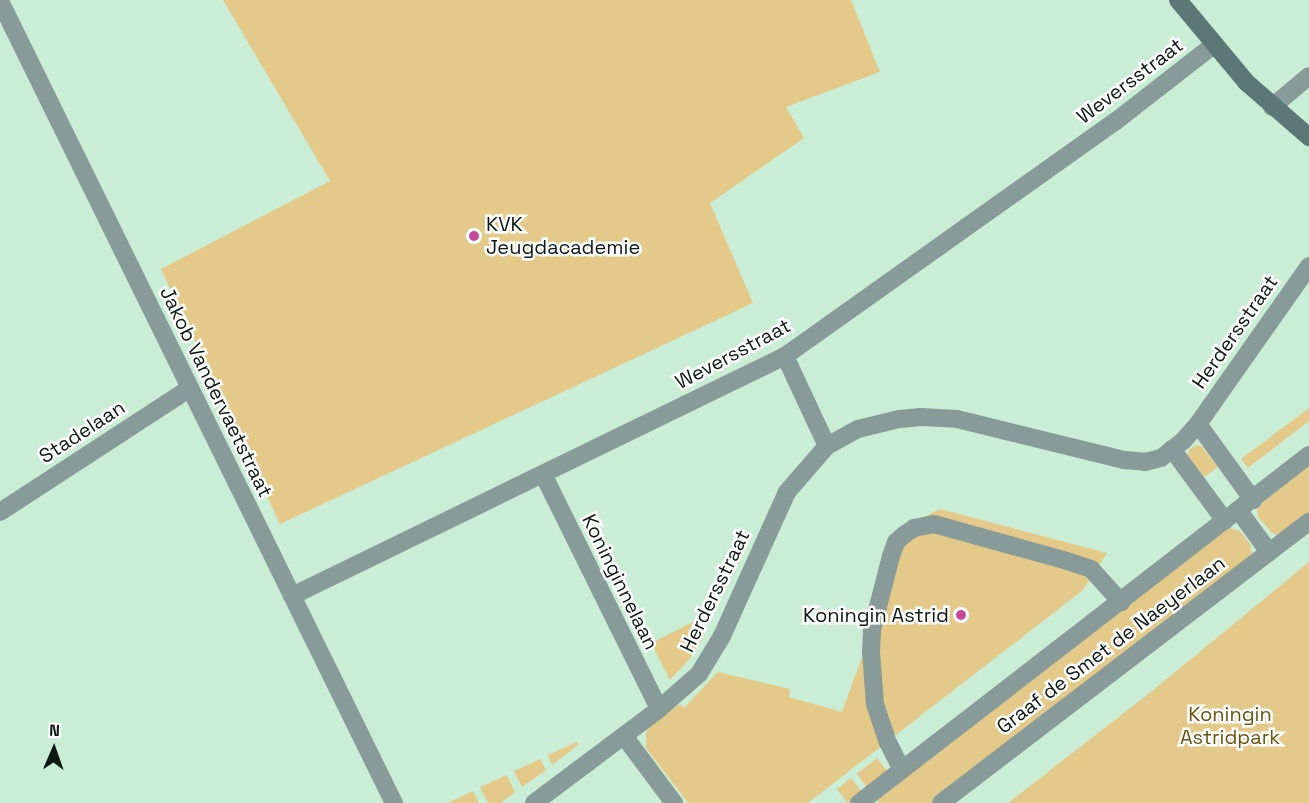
<!DOCTYPE html>
<html>
<head>
<meta charset="utf-8">
<style>
  body { margin:0 }
  #map { position:relative; width:1309px; height:803px; overflow:hidden; background:#caedd6; font-family:"Space Grotesk",sans-serif }
  div>[style] { position:absolute }
  .green>* { inset:0; background:#e4ca8a; transform-origin:0 0 }
  .street>* { height:18px; margin:-9px; padding:0 9px; transform-origin:9px; border-radius:9px; background:#889b99 }
  .secondary>* { height:18px; margin:-9px; padding:0 9px; transform-origin:9px; border-radius:9px; background:#5c7876 }
  .dots>* { width:16px; height:16px; translate:-50% -50%; box-sizing:border-box; border:3px solid #fff; border-radius:50% }
  span { translate:-50% -50%; white-space:nowrap; text-align:center; line-height:1.15; -webkit-text-stroke:5px #fff; paint-order:stroke }
  .street-label { font-size:20px; color:#0c1911 }
  .poi-label { font-size:20px; color:#0c1911 }
  .left { translate:0 -50%; text-align:left }
  .right { translate:-100% -50%; text-align:right }
  .park-label { font-size:20px; color:#6b530c }
  .north { position:absolute; left:24px; top:719px; width:60px; height:60px; -webkit-text-stroke:4px #fff; paint-order:stroke; rotate:2deg; font-size:16px; font-weight:700; line-height:24px; text-align:center; color:#0c1911 }
  .north::after { content:''; display:block; margin:auto; width:21px; height:27px; background:#0c1911; clip-path:polygon(50% 0,100% 100%,50% 72%,0 100%) }
</style>
</head>
<body>
<div id="map">
  <div class="green">
    <i style="clip-path:polygon(223px 0,851px 0,880px 72px,786px 107px,804px 138px,710px 203px,753px 303px,280px 524px,161px 269px,330px 181px)"></i>
    <i style="clip-path:polygon(1309px 408px,1309px 421px,1248px 468px,1241px 459px)"></i>
    <i style="clip-path:polygon(1198px 445px,1202px 447px,1218px 467px,1204px 477px,1188px 456px,1189px 449px)"></i>
    <i style="clip-path:polygon(1309px 465px,1309px 514px,1279px 535px,1272px 533px,1258px 517px,1257px 507px)"></i>
    <i style="clip-path:polygon(940px 509px,1107px 553px,1083px 590px,808px 803px,688px 803px,646px 748px,646px 732px,650px 726px,680px 704px,684px 708px,718px 672px,790px 689px,789px 697px,842px 712px,877px 615px,893px 555px,920px 519px)"></i>
    <i style="clip-path:polygon(1228px 528px,1240px 531px,1250px 544px,1252px 555px,933px 803px,879px 803px,875px 798px)"></i>
    <i style="clip-path:polygon(1309px 562px,1309px 803px,1008px 803px,1152px 691px)"></i>
    <i style="clip-path:polygon(697px 620px,706px 627px,702px 640px,688px 661px,670px 680px,651px 643px)"></i>
    <i style="clip-path:polygon(577px 742px,578px 745px,552px 765px,548px 755px)"></i>
    <i style="left:877px;top:758px;width:18px;height:26px;rotate:52deg"></i>
    <i style="clip-path:polygon(540px 759px,546px 770px,522px 787px,514px 771px)"></i>
    <i style="clip-path:polygon(507px 775px,515px 792px,501px 803px,488px 803px,480px 787px)"></i>
    <i style="left:851px;top:778px;width:18px;height:18px;rotate:52deg"></i>
    <i style="clip-path:polygon(473px 791px,479px 803px,448px 803px)"></i>
  </div>
  <div class="street">
    <i style="left:0;top:1px;width:894px;rotate:63.84deg"></i>
    <i style="left:1272px;top:107px;width:48px;rotate:-40deg"></i>
    <i style="left:785px;top:356px;width:99px;rotate:65deg"></i>
    <i style="left:1198px;top:424px;width:94px;rotate:54.1deg"></i>
    <i style="left:1172px;top:449px;width:89px;rotate:53.6deg"></i>
    <i style="left:543px;top:474px;width:262px;rotate:63.7deg"></i>
    <i style="left:1239px;top:511px;width:51px;rotate:53.8deg"></i>
    <i style="left:0;top:512px;width:225px;rotate:-33.1deg"></i>
    <i style="left:292px;top:596px;width:548px;rotate:-25.96deg"></i>
    <i style="left:785px;top:356px;width:406px;rotate:-35.4deg"></i>
    <i style="left:1116px;top:121px;width:125px;rotate:-37.9deg"></i>
    <i style="left:624px;top:736px;width:84px;rotate:53.3deg"></i>
    <i style="left:902px;top:770px;width:30px;rotate:-117deg"></i>
    <i style="left:888px;top:743px;width:41px;rotate:-108.4deg"></i>
    <i style="left:875px;top:704px;width:52px;rotate:-94.4deg"></i>
    <i style="left:871px;top:652px;width:22px;rotate:-87deg"></i>
    <i style="left:872px;top:630px;width:76px;rotate:-75.6deg"></i>
    <i style="left:891px;top:556px;width:15px;rotate:-70deg"></i>
    <i style="left:896px;top:542px;width:11px;rotate:-41deg"></i>
    <i style="left:904px;top:535px;width:12px;rotate:-35deg"></i>
    <i style="left:914px;top:528px;width:20px;rotate:-11deg"></i>
    <i style="left:934px;top:524px;width:138px;rotate:15.5deg"></i>
    <i style="left:1067px;top:561px;width:25px;rotate:18deg"></i>
    <i style="left:1091px;top:569px;width:45px;rotate:47.7deg"></i>
    <i style="left:534px;top:803px;width:156px;rotate:-36.9deg"></i>
    <i style="left:659px;top:709px;width:53px;rotate:-41.2deg"></i>
    <i style="left:699px;top:674px;width:44px;rotate:-58.8deg"></i>
    <i style="left:722px;top:636px;width:158px;rotate:-65.7deg"></i>
    <i style="left:787px;top:492px;width:61px;rotate:-49deg"></i>
    <i style="left:827px;top:446px;width:35px;rotate:-29deg"></i>
    <i style="left:858px;top:429px;width:42px;rotate:-13.7deg"></i>
    <i style="left:899px;top:419px;width:22px;rotate:-5deg"></i>
    <i style="left:921px;top:417px;width:36px;rotate:3deg"></i>
    <i style="left:957px;top:419px;width:172px;rotate:13.8deg"></i>
    <i style="left:1124px;top:460px;width:21px;rotate:5deg"></i>
    <i style="left:1145px;top:462px;width:16px;rotate:-14deg"></i>
    <i style="left:1161px;top:458px;width:28px;rotate:-38deg"></i>
    <i style="left:1183px;top:441px;width:23px;rotate:-49deg"></i>
    <i style="left:1198px;top:424px;width:193px;rotate:-54.9deg"></i>
    <i style="left:859px;top:803px;width:569px;rotate:-37.72deg"></i>
    <i style="left:941px;top:803px;width:463px;rotate:-37.4deg"></i>
  </div>
  <div class="secondary">
    <i style="left:1178px;top:0;width:107px;rotate:50.3deg"></i>
    <i style="left:1246px;top:82px;width:84px;rotate:41.1deg"></i>
  </div>
  <div class="dots">
    <i style="left:474px;top:236px;background:#c64998"></i>
    <i style="left:961px;top:615px;background:#c64998"></i>
  </div>
  <div class="street-label">
    <span style="left:1130px;top:81px;rotate:-37deg">Weversstraat</span>
    <span style="left:1235px;top:332px;rotate:-55deg">Herdersstraat</span>
    <span style="left:733px;top:354px;rotate:-28deg">Weversstraat</span>
    <span style="left:216px;top:392px;rotate:64deg">Jakob Vandervaetstraat</span>
    <span style="left:82px;top:432px;rotate:-33deg">Stadelaan</span>
    <span style="left:620px;top:582px;rotate:64deg">Koninginnelaan</span>
    <span style="left:715px;top:591px;rotate:-64deg">Herdersstraat</span>
    <span style="left:1111px;top:645px;rotate:-37deg">Graaf de Smet de Naeyerlaan</span>
  </div>
  <div class="poi-label">
    <span class="left" style="left:486px;top:236px">KVK<br>Jeugdacademie</span>
    <span class="right" style="left:949px;top:615px">Koningin Astrid</span>
  </div>
  <div class="park-label">
    <span style="left:1230px;top:726px">Koningin<br>Astridpark</span>
  </div>
  <div class="north">N</div>
</div>
</body>
</html>
